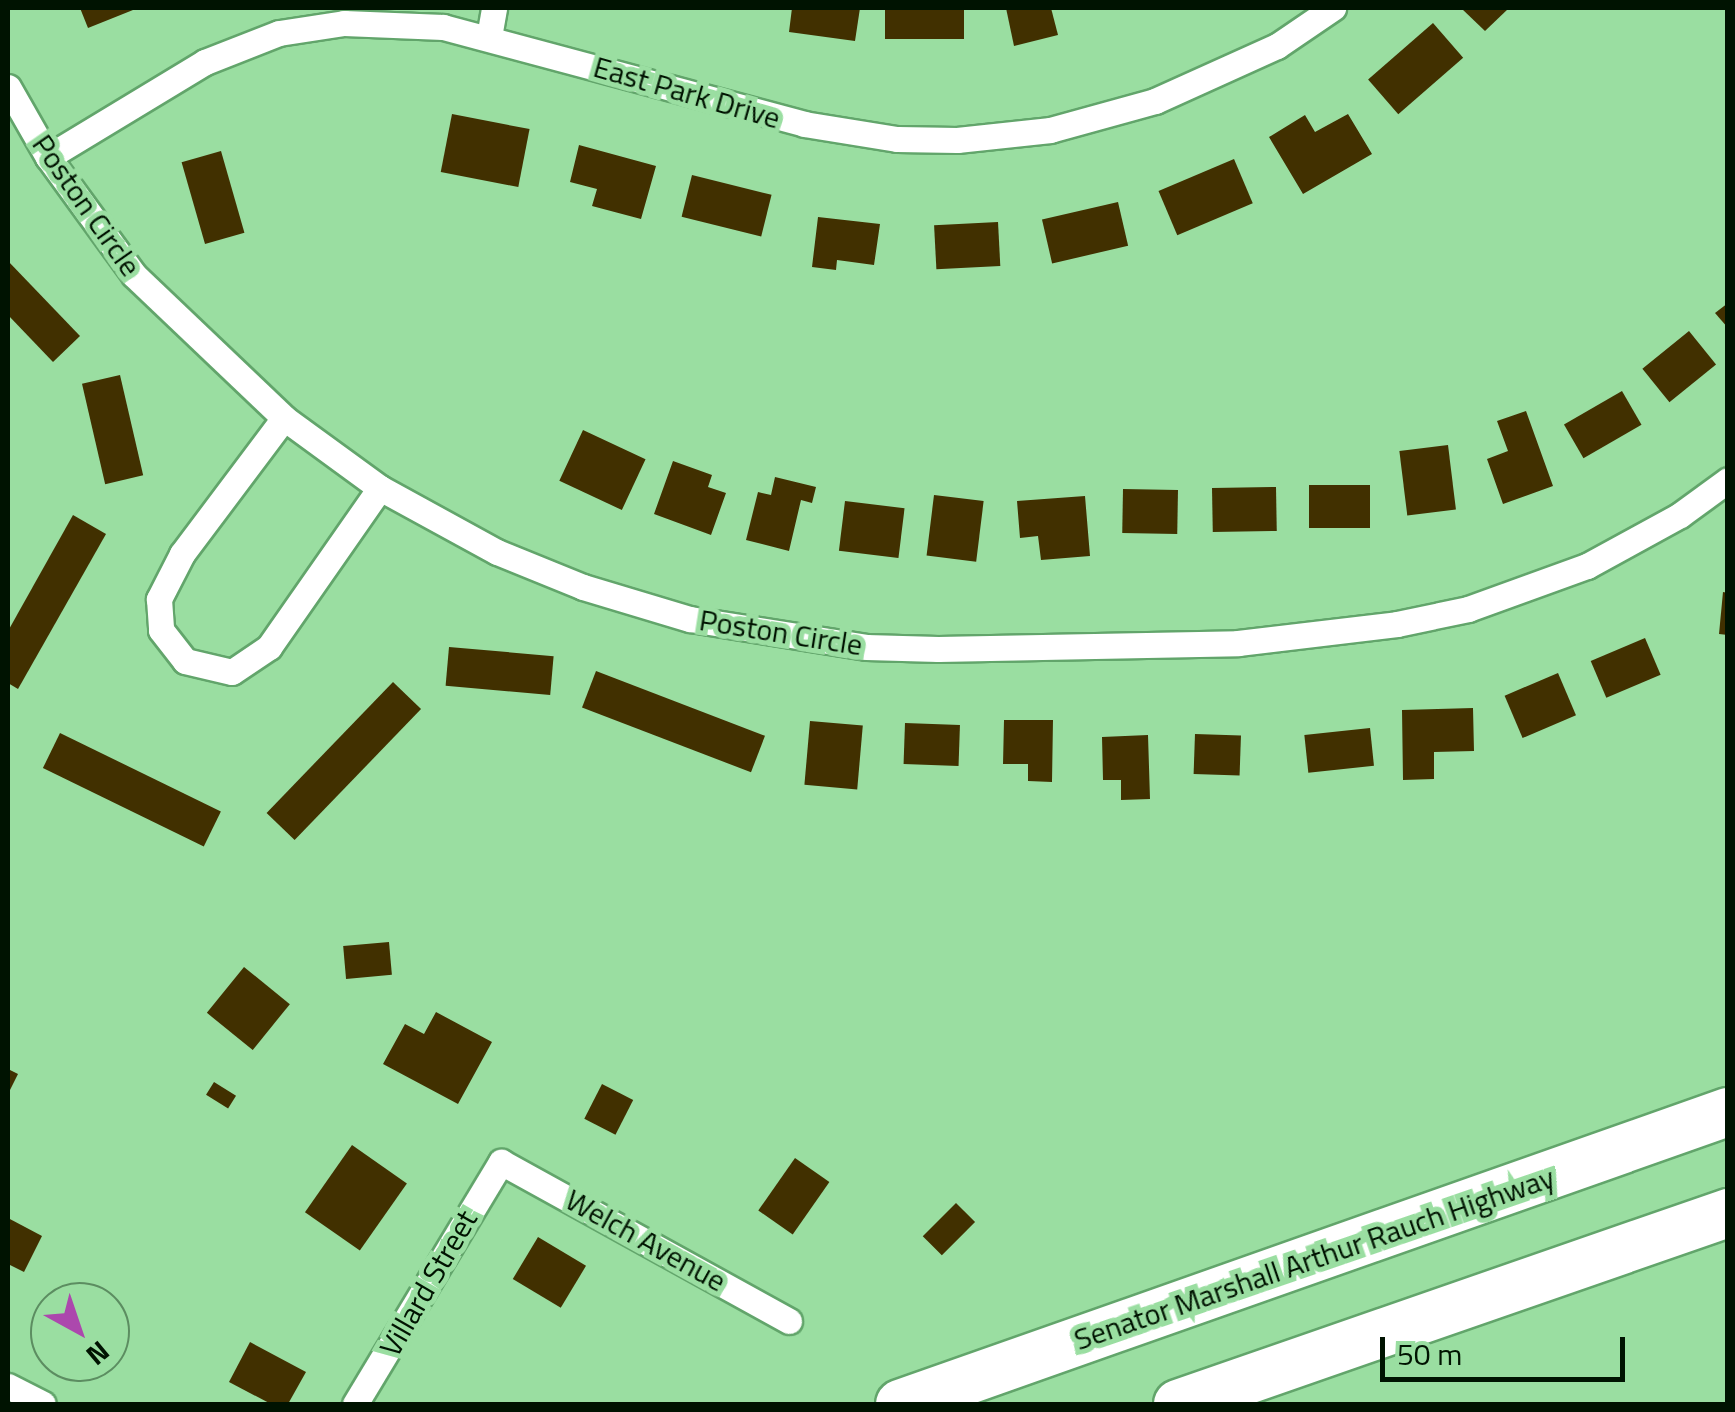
<!DOCTYPE html>
<html>
<head>
<meta charset="utf-8">
<style>
  body { margin:0 }
  #map { position:relative; width:1735px; height:1412px; overflow:hidden; background:#9adea1; font-family:"Titillium Web",sans-serif }
  div>[style] { position:absolute }
  .building>* { inset:0; background:#413000; transform-origin:0 0 }
  .roads { filter:drop-shadow(2px 0 #62a56b) drop-shadow(-2px 0 #62a56b) drop-shadow(0 2px #62a56b) drop-shadow(0 -2px #62a56b) }
  .street>* { height:25px; margin:-12.5px; padding:0 12.5px; transform-origin:12.5px; border-radius:12.5px; background:#fff }
  .highway>* { height:48px; margin:-24px; padding:0 24px; transform-origin:24px; border-radius:24px; background:#fff }
  span { translate:-50% -50%; white-space:nowrap; text-align:center; line-height:1.15; -webkit-text-stroke:10px #9adea1; paint-order:stroke }
  .street-label { font-size:30px; color:#001301 }
  .frame { position:absolute; inset:0; border:10px solid #001301; pointer-events:none }
  .north { position:absolute; left:30px; top:1282px; width:100px; height:100px; box-sizing:border-box; background:#9adea1; border:2px solid #5c8d61; border-radius:50%; rotate:140deg; font-size:28px; font-weight:700; line-height:40px; text-align:center; color:#001301 }
  .north::after { content:''; display:block; margin:auto; width:35px; height:45px; background:#ac48ad; clip-path:polygon(50% 0,100% 100%,50% 72%,0 100%) }
  .scale { position:absolute; left:1380px; top:1337px; width:245px; height:45px; box-sizing:border-box; border:5px solid #001301; border-top:0; padding-left:12px; font-size:30px; line-height:35px; white-space:nowrap; color:#001301; -webkit-text-stroke:8px #9adea1; paint-order:stroke }
</style>
</head>
<body>
<div id="map">
  <div class="building">
    <i style="clip-path:polygon(80px 8px,138px 8px,88px 28px)"></i>
    <i style="clip-path:polygon(792px 8px,860px 8px,855px 41px,789px 32px)"></i>
    <i style="left:885px;top:8px;width:79px;height:31px"></i>
    <i style="clip-path:polygon(1006px 8px,1051px 8px,1058px 35px,1014px 46px)"></i>
    <i style="clip-path:polygon(1461px 8px,1509px 8px,1485px 31px)"></i>
    <i style="left:1433px;top:23px;width:46px;height:86px;rotate:49deg"></i>
    <i style="left:452px;top:114px;width:79px;height:59px;rotate:11deg"></i>
    <i style="clip-path:polygon(1348px 114px,1372px 154px,1303px 194px,1269px 137px,1305px 115px,1315px 132px)"></i>
    <i style="clip-path:polygon(579px 145px,656px 166px,641px 219px,592px 206px,597px 189px,570px 182px)"></i>
    <i style="left:221px;top:151px;width:85px;height:41px;rotate:74deg"></i>
    <i style="left:1234px;top:159px;width:48px;height:82px;rotate:67deg"></i>
    <i style="left:692px;top:175px;width:82px;height:43px;rotate:14deg"></i>
    <i style="left:1118px;top:202px;width:45px;height:78px;rotate:77deg"></i>
    <i style="clip-path:polygon(818px 217px,880px 224px,874px 265px,837px 260px,836px 270px,812px 267px)"></i>
    <i style="left:998px;top:222px;width:44px;height:64px;rotate:87deg"></i>
    <i style="clip-path:polygon(8px 261px,80px 336px,53px 362px,8px 315px)"></i>
    <i style="clip-path:polygon(1728px 303px,1728px 328px,1715px 313px)"></i>
    <i style="left:1689px;top:331px;width:43px;height:60px;rotate:51deg"></i>
    <i style="left:120px;top:375px;width:103px;height:39px;rotate:77deg"></i>
    <i style="left:1622px;top:391px;width:39px;height:67px;rotate:60deg"></i>
    <i style="clip-path:polygon(1526px 411px,1553px 486px,1503px 504px,1487px 459px,1508px 451px,1497px 421px)"></i>
    <i style="left:583px;top:430px;width:69px;height:56px;rotate:25deg"></i>
    <i style="left:1448px;top:445px;width:65px;height:49px;rotate:83deg"></i>
    <i style="clip-path:polygon(673px 461px,712px 475px,708px 487px,726px 493px,711px 535px,654px 514px)"></i>
    <i style="clip-path:polygon(775px 477px,816px 487px,812px 503px,801px 500px,789px 551px,746px 540px,758px 492px,771px 495px)"></i>
    <i style="left:1309px;top:485px;width:61px;height:43px"></i>
    <i style="left:1276px;top:487px;width:44px;height:64px;rotate:89deg"></i>
    <i style="left:1123px;top:489px;width:55px;height:44px;rotate:1deg"></i>
    <i style="left:934px;top:495px;width:50px;height:61px;rotate:7deg"></i>
    <i style="clip-path:polygon(1085px 496px,1090px 556px,1041px 560px,1038px 536px,1020px 538px,1017px 501px)"></i>
    <i style="left:845px;top:501px;width:60px;height:50px;rotate:7deg"></i>
    <i style="clip-path:polygon(73px 515px,106px 534px,18px 689px,8px 683px,8px 631px)"></i>
    <i style="clip-path:polygon(1723px 592px,1728px 593px,1728px 635px,1719px 634px)"></i>
    <i style="left:1645px;top:638px;width:40px;height:59px;rotate:67deg"></i>
    <i style="left:449px;top:647px;width:105px;height:39px;rotate:5deg"></i>
    <i style="left:596px;top:671px;width:181px;height:39px;rotate:21deg"></i>
    <i style="left:1558px;top:673px;width:46px;height:58px;rotate:67deg"></i>
    <i style="left:393px;top:682px;width:39px;height:182px;rotate:44deg"></i>
    <i style="clip-path:polygon(1473px 708px,1474px 751px,1434px 752px,1434px 779px,1403px 780px,1402px 710px)"></i>
    <i style="clip-path:polygon(1004px 720px,1053px 720px,1052px 782px,1028px 781px,1028px 764px,1003px 764px)"></i>
    <i style="left:810px;top:721px;width:53px;height:64px;rotate:5deg"></i>
    <i style="left:905px;top:723px;width:55px;height:41px;rotate:2deg"></i>
    <i style="left:1370px;top:728px;width:38px;height:66px;rotate:84deg"></i>
    <i style="left:60px;top:733px;width:179px;height:39px;rotate:26deg"></i>
    <i style="left:1195px;top:734px;width:46px;height:40px;rotate:2deg"></i>
    <i style="clip-path:polygon(1148px 735px,1150px 799px,1121px 800px,1121px 780px,1103px 780px,1102px 737px)"></i>
    <i style="left:389px;top:942px;width:33px;height:46px;rotate:85deg"></i>
    <i style="left:244px;top:967px;width:59px;height:59px;rotate:39deg"></i>
    <i style="clip-path:polygon(436px 1012px,492px 1042px,458px 1104px,383px 1064px,405px 1024px,424px 1034px)"></i>
    <i style="clip-path:polygon(8px 1069px,18px 1074px,8px 1094px)"></i>
    <i style="left:214px;top:1082px;width:26px;height:15px;rotate:32deg"></i>
    <i style="left:602px;top:1084px;width:35px;height:39px;rotate:27deg"></i>
    <i style="left:352px;top:1145px;width:67px;height:82px;rotate:35deg"></i>
    <i style="left:795px;top:1158px;width:42px;height:64px;rotate:35deg"></i>
    <i style="left:956px;top:1203px;width:27px;height:47px;rotate:45deg"></i>
    <i style="clip-path:polygon(8px 1218px,42px 1236px,24px 1272px,8px 1264px)"></i>
    <i style="left:538px;top:1237px;width:56px;height:49px;rotate:31deg"></i>
    <i style="clip-path:polygon(250px 1342px,306px 1372px,288px 1404px,271px 1404px,229px 1382px)"></i>
  </div>
  <div class="roads">
    <div class="street">
      <i style="left:489px;top:37px;width:29px;rotate:-80deg"></i>
      <i style="left:8px;top:87px;width:81px;rotate:60.3deg"></i>
      <i style="left:48px;top:157px;width:146px;rotate:53.9deg"></i>
      <i style="left:134px;top:275px;width:207px;rotate:43.6deg"></i>
      <i style="left:284px;top:418px;width:119px;rotate:36.1deg"></i>
      <i style="left:380px;top:488px;width:133px;rotate:28.7deg"></i>
      <i style="left:497px;top:552px;width:93px;rotate:22.1deg"></i>
      <i style="left:583px;top:587px;width:112px;rotate:16.7deg"></i>
      <i style="left:690px;top:619px;width:178px;rotate:9deg"></i>
      <i style="left:866px;top:647px;width:72px;rotate:1.6deg"></i>
      <i style="left:938px;top:649px;width:300px;rotate:-1.1deg"></i>
      <i style="left:1238px;top:643px;width:160px;rotate:-6.8deg"></i>
      <i style="left:1397px;top:624px;width:73px;rotate:-11.9deg"></i>
      <i style="left:1468px;top:609px;width:127px;rotate:-19.9deg"></i>
      <i style="left:1587px;top:566px;width:106px;rotate:-28.7deg"></i>
      <i style="left:1680px;top:515px;width:59px;rotate:-36.1deg"></i>
      <i style="left:48px;top:157px;width:184px;rotate:-31.2deg"></i>
      <i style="left:205px;top:62px;width:79px;rotate:-21.4deg"></i>
      <i style="left:279px;top:33px;width:66px;rotate:-8.7deg"></i>
      <i style="left:344px;top:23px;width:99px;rotate:2.3deg"></i>
      <i style="left:443px;top:27px;width:374px;rotate:15deg"></i>
      <i style="left:804px;top:124px;width:94px;rotate:9.2deg"></i>
      <i style="left:897px;top:139px;width:60px;rotate:1deg"></i>
      <i style="left:957px;top:140px;width:94px;rotate:-6.1deg"></i>
      <i style="left:1050px;top:130px;width:109px;rotate:-15.4deg"></i>
      <i style="left:1155px;top:101px;width:134px;rotate:-24.3deg"></i>
      <i style="left:1277px;top:46px;width:68px;rotate:-34.2deg"></i>
      <i style="left:284px;top:418px;width:170px;rotate:126.9deg"></i>
      <i style="left:182px;top:554px;width:51px;rotate:117.1deg"></i>
      <i style="left:159px;top:599px;width:31px;rotate:86deg"></i>
      <i style="left:161px;top:630px;width:39px;rotate:52deg"></i>
      <i style="left:185px;top:661px;width:48px;rotate:13.2deg"></i>
      <i style="left:232px;top:672px;width:45px;rotate:-34deg"></i>
      <i style="left:269px;top:647px;width:194px;rotate:-55.1deg"></i>
      <i style="left:8px;top:1386px;width:39px;rotate:27deg"></i>
      <i style="left:355px;top:1404px;width:283px;rotate:-58.9deg"></i>
      <i style="left:501px;top:1162px;width:329px;rotate:28.9deg"></i>
    </div>
    <div class="highway">
      <i style="left:900px;top:1404px;width:878px;rotate:-19.43deg"></i>
      <i style="left:1178px;top:1404px;width:582px;rotate:-19.15deg"></i>
    </div>
  </div>
  <div class="street-label">
    <span style="left:687px;top:92px;rotate:16deg">East Park Drive</span>
    <span style="left:87px;top:205px;rotate:55deg">Poston Circle</span>
    <span style="left:781px;top:632px;rotate:9deg">Poston Circle</span>
    <span style="left:646px;top:1240px;rotate:29deg">Welch Avenue</span>
    <span style="left:1314px;top:1258px;rotate:-19deg">Senator Marshall Arthur Rauch Highway</span>
    <span style="left:428px;top:1283px;rotate:-60deg">Villard Street</span>
  </div>
  <div class="frame"></div>
  <div class="north">N</div>
  <div class="scale">50 m</div>
</div>
</body>
</html>
